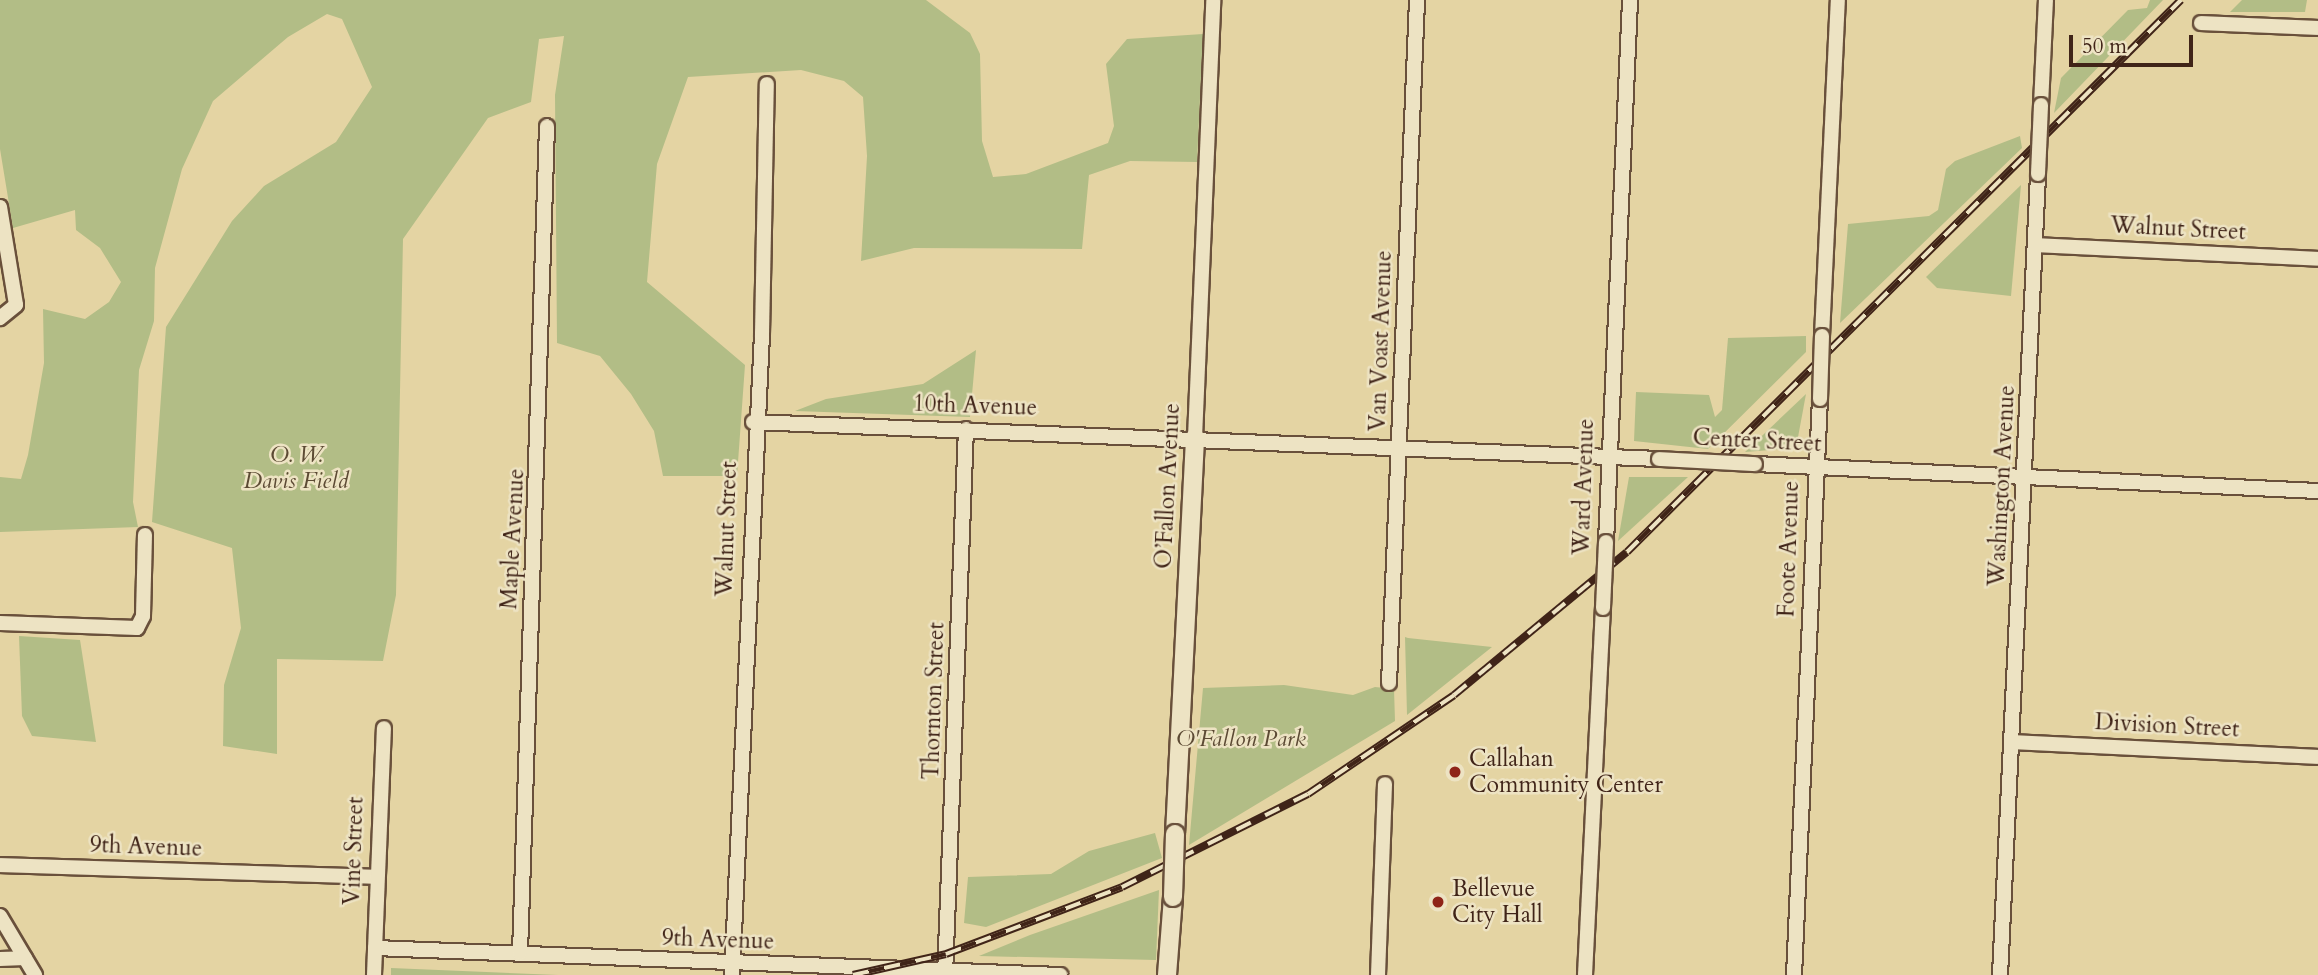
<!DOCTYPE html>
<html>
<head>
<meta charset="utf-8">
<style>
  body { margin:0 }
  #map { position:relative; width:2318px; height:975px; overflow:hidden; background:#e4d4a3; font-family:Cardo,serif }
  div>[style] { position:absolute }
  .green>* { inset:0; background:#b2bd86 }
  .roads { filter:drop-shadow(2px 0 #69503b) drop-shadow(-2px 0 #69503b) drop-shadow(0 2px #69503b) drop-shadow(0 -2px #69503b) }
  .minor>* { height:14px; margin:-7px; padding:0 7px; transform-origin:7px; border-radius:7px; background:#ede3c3 }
  .tertiary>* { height:18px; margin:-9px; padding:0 9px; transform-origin:9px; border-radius:9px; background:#ede3c3 }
  .rail>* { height:8px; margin-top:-4px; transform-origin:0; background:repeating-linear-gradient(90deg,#ede3c3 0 16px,#402418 0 32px); box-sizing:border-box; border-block:2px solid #402418 }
  .bridges { filter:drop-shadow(2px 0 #69503b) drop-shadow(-2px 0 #69503b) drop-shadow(0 2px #69503b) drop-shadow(0 -2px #69503b) }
  .minor-bridge>* { height:14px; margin:-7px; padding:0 7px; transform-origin:7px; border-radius:7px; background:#ede3c3 }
  .tertiary-bridge>* { height:18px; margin:-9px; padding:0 9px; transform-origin:9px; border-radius:9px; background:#ede3c3 }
  .dots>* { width:19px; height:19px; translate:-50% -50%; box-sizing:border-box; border:4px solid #ede3c3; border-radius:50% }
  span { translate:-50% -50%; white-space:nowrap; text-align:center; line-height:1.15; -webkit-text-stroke:5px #ede3c3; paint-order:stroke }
  .street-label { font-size:23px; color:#402418 }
  .park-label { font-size:23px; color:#5c4a34; font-style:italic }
  .poi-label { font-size:23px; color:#402418 }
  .left { translate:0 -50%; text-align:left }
  .scale { position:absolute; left:2069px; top:35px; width:124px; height:32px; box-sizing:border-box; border:4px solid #402418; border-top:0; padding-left:9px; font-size:21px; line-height:24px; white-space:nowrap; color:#402418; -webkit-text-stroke:5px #ede3c3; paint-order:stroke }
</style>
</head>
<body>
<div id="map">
  <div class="green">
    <i style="clip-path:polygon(0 0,926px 0,970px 33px,980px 54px,982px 141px,993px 177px,1026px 174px,1108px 143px,1114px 126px,1106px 64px,1127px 39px,1203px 34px,1197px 162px,1130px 161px,1089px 175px,1082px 249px,914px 248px,861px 261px,867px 156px,863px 97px,844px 81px,801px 70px,688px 77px,657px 164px,647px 282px,745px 365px,737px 476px,663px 476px,654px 431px,631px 394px,600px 356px,557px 343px,555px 95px,564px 36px,539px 39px,531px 102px,488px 118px,403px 239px,396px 595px,383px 661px,277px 659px,277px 754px,223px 746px,224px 685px,241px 628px,232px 548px,152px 522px,166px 327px,232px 221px,264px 186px,336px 142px,372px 87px,342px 19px,327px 14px,288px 37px,213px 101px,182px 169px,155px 268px,154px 321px,139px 370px,133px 502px,138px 527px,0 532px,0 477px,21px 479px,28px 455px,44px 363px,43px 309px,85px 319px,109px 302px,121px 282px,100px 248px,76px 230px,75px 210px,13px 228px,0 149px)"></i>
    <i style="clip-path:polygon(2150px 0,2163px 0,2054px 113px,2061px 78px,2128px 10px,2147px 8px)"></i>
    <i style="clip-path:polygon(2242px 0,2307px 0,2305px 12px,2230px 12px)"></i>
    <i style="clip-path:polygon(2020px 136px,2022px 148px,1840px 323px,1848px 224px,1929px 216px,1938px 210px,1946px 169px,1955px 161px)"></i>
    <i style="clip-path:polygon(2021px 185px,2011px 296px,1937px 288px,1926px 277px)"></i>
    <i style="clip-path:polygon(1806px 336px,1806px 352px,1708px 449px,1634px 441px,1636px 392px,1709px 395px,1715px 417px,1722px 410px,1728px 338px)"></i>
    <i style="clip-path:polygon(976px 350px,970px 417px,795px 411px,826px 399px,923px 384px)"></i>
    <i style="clip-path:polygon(1806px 394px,1796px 448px,1745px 452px)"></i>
    <i style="clip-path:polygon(1629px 477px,1688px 477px,1618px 541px)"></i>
    <i style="clip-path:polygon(19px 636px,80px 640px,96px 742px,32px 736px,22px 716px)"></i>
    <i style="clip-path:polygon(1405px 637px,1408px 638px,1492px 647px,1407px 715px)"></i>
    <i style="clip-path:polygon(1284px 685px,1353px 695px,1375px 687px,1394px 689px,1395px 721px,1189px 845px,1203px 688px)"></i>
    <i style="clip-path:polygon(1155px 833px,1162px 858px,986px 927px,964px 923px,968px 877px,1051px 874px,1089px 851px)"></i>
    <i style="clip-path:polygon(1159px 890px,1156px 960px,979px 956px,1030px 935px)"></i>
    <i style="clip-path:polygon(391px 968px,558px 975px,391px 975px)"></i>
  </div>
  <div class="roads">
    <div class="minor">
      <i style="left:2201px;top:23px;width:117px;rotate:2.4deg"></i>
      <i style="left:2041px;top:105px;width:105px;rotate:-87.3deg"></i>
      <i style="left:0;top:207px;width:99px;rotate:80.7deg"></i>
      <i style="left:16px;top:305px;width:21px;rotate:141deg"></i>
      <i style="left:2036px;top:245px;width:282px;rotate:2.8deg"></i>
      <i style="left:1822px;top:336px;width:336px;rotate:-87.3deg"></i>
      <i style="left:753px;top:422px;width:907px;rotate:2.34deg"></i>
      <i style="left:1195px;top:438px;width:438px;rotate:-87.6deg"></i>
      <i style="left:1755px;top:464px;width:564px;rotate:2.75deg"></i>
      <i style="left:1606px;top:542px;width:543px;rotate:-87.46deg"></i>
      <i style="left:0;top:623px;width:137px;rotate:2.1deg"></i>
      <i style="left:137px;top:628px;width:13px;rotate:-63deg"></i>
      <i style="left:143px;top:616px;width:81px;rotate:-88.6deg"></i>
      <i style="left:1389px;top:683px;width:684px;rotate:-87.65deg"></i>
      <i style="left:2013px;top:742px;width:305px;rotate:2.8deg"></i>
      <i style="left:0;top:865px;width:375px;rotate:1.8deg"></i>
      <i style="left:0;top:916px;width:69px;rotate:59.3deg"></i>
      <i style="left:375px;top:948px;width:686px;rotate:2.26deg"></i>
      <i style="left:520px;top:953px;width:827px;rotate:-88.13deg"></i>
      <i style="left:0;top:959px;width:25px;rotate:-2deg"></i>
      <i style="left:374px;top:975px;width:247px;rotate:-87.7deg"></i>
      <i style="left:732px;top:975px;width:642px;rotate:-87.32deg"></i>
      <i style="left:762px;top:334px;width:250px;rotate:-88.9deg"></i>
      <i style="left:945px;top:975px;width:546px;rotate:-87.8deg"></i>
      <i style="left:1378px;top:975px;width:191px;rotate:-87.9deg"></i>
      <i style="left:1585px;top:975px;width:367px;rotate:-87.2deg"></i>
      <i style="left:1794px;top:975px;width:577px;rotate:-87.42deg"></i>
      <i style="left:2000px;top:975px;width:802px;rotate:-87.28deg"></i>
    </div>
    <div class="tertiary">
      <i style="left:1175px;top:834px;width:397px;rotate:-87.1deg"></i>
      <i style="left:1167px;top:975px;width:78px;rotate:-85.6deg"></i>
    </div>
  </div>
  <div class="rail">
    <i style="left:853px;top:975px;width:95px;rotate:-12.7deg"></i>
    <i style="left:946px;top:954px;width:188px;rotate:-20.8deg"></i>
    <i style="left:1122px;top:887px;width:208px;rotate:-26.6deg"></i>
    <i style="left:1308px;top:794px;width:176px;rotate:-34.1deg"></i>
    <i style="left:1454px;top:695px;width:224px;rotate:-39.6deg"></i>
    <i style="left:1627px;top:552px;width:782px;rotate:-44.9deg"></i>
  </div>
  <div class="bridges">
    <div class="minor-bridge">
      <i style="left:2038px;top:174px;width:69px;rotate:-87.5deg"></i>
      <i style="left:1820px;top:399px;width:63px;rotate:-88.2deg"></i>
      <i style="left:1659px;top:459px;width:96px;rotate:3deg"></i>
      <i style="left:1603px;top:608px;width:66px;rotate:-87.4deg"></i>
    </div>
    <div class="tertiary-bridge">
      <i style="left:1173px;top:897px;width:63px;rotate:-88.2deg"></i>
    </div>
  </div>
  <div class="dots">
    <i style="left:1455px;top:772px;background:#8f2418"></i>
    <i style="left:1438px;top:902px;background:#8f2418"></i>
  </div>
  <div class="street-label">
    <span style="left:2178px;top:229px;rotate:3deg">Walnut Street</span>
    <span style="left:1381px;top:341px;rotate:-88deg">Van Voast Avenue</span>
    <span style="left:975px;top:406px;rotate:2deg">10th Avenue</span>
    <span style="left:1757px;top:441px;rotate:3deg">Center Street</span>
    <span style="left:1168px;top:486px;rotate:-87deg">O’Fallon Avenue</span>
    <span style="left:2002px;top:486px;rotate:-87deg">Washington Avenue</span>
    <span style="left:1584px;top:487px;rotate:-88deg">Ward Avenue</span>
    <span style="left:727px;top:529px;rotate:-88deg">Walnut Street</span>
    <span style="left:513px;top:539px;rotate:-87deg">Maple Avenue</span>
    <span style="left:1789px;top:549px;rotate:-88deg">Foote Avenue</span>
    <span style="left:934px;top:701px;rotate:-88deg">Thornton Street</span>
    <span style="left:2167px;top:726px;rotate:3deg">Division Street</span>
    <span style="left:146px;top:847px;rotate:2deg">9th Avenue</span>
    <span style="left:354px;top:851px;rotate:-88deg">Vine Street</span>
    <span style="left:718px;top:940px;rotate:2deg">9th Avenue</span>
  </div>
  <div class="park-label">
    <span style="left:296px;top:468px">O. W.<br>Davis Field</span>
    <span style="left:1241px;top:739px">O'Fallon Park</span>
  </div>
  <div class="poi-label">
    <span class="left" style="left:1469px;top:772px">Callahan<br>Community Center</span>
    <span class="left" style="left:1452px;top:902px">Bellevue<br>City Hall</span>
  </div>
  <div class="scale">50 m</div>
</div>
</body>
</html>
